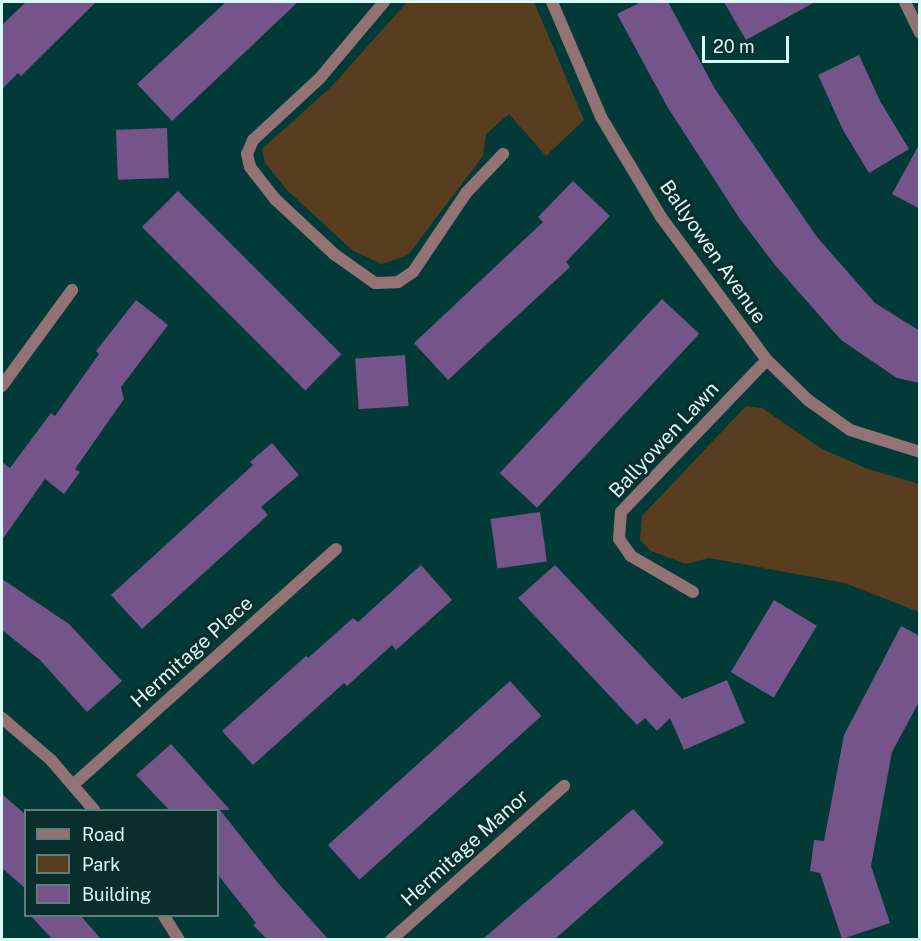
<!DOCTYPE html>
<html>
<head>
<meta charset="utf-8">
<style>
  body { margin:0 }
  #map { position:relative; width:921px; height:941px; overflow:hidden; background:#023a38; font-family:"Public Sans",sans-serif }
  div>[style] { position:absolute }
  .green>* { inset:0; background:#583e1e }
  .building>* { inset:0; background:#75548a; transform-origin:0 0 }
  .minor>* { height:12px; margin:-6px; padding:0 6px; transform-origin:6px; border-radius:6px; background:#937276 }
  span { translate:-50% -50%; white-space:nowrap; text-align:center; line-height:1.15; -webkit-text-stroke:6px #0a2e2c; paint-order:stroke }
  .street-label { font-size:20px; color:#d9f9f6 }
  .frame { position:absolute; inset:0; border:3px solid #d9f9f6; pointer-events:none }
  .legend { position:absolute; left:24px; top:809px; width:195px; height:108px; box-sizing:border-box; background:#0a2e2c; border:2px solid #5d7f7d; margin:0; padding:8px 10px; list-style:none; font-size:18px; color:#d9f9f6 }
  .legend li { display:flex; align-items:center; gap:12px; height:30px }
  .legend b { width:30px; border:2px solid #5d7f7d }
  .scale { position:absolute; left:702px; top:36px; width:87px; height:27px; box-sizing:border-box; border:3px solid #d9f9f6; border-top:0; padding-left:8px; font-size:18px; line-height:21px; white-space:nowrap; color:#d9f9f6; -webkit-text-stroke:4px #0a2e2c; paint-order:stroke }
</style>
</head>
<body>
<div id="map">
  <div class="green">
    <i style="clip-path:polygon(407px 2px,534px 2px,584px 120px,546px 156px,509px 114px,486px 134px,483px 156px,408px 255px,382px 264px,352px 250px,287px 190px,265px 163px,262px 149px,332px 86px)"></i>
    <i style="clip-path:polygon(746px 406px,762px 408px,822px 449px,868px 469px,919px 484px,919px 612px,845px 583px,709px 558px,686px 564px,651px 551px,640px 540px,642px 516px)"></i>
  </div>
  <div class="building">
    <i style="clip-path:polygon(26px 2px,96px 2px,21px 76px,18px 73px,2px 89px,2px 25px)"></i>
    <i style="clip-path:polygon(226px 2px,298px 2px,172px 121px,137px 84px)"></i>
    <i style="clip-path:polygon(641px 2px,668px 2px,715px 89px,817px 237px,875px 303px,920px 331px,920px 383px,897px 378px,841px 340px,775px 265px,740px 219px,668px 108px,617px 14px)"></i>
    <i style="clip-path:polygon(724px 2px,815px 2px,746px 40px)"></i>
    <i style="clip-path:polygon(859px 55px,880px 101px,909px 149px,869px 173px,843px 130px,818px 75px)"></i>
    <i style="left:167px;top:128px;width:50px;height:51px;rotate:88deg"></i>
    <i style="clip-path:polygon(920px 143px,920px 209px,892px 194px)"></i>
    <i style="clip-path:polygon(573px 181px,610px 216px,566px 262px,570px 267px,448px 380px,414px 343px,543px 222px,538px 217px)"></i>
    <i style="left:178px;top:191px;width:231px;height:51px;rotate:45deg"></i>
    <i style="left:662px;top:299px;width:51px;height:238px;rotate:43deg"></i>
    <i style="clip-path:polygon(136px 300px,168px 325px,121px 387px,124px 399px,75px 469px,80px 472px,64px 494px,45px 479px,2px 540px,2px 462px,10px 468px,51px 413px,55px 416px,99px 354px,96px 351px)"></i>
    <i style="left:405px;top:355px;width:51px;height:50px;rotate:86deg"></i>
    <i style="clip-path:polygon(272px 443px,299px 475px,261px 507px,268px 515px,142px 629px,111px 595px,253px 465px,250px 462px)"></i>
    <i style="left:540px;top:512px;width:50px;height:50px;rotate:82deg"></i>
    <i style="clip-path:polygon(421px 565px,452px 600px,396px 650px,392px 645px,347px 686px,344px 683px,253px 765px,222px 731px,306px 656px,308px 658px,353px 618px,358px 622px)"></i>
    <i style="clip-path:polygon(555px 565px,682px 699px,727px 680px,745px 723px,684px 750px,670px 718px,657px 731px,645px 718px,637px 725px,518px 598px)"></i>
    <i style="clip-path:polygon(2px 579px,69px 624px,122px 681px,87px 712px,40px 660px,2px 630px)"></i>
    <i style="left:774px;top:600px;width:50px;height:84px;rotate:31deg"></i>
    <i style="clip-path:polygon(901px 626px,920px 636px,920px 700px,892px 752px,871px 866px,890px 923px,842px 939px,820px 873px,810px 871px,814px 840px,824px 841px,844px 735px)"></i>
    <i style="left:510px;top:681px;width:47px;height:245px;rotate:48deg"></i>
    <i style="clip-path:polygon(171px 744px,230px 810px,220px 810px,278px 883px,328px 939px,267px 939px,253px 925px,256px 923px,218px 875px,218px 810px,169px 810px,136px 775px)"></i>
    <i style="clip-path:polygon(2px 794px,26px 815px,26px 889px,2px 868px)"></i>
    <i style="clip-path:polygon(633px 809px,664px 843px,555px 939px,483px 939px)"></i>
    <i style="clip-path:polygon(30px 915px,80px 915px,101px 939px,52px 939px)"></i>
  </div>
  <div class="minor">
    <i style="left:384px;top:2px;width:99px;rotate:130.1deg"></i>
    <i style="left:320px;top:78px;width:91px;rotate:137.2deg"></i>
    <i style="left:253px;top:140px;width:15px;rotate:113deg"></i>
    <i style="left:247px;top:154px;width:13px;rotate:77deg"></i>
    <i style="left:250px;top:167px;width:41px;rotate:52deg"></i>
    <i style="left:275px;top:199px;width:81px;rotate:43deg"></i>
    <i style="left:334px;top:254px;width:50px;rotate:35.3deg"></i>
    <i style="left:375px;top:283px;width:23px;rotate:-2deg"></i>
    <i style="left:398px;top:282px;width:18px;rotate:-34deg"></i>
    <i style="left:413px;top:272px;width:95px;rotate:-56.1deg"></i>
    <i style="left:466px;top:193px;width:54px;rotate:-46.5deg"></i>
    <i style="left:552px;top:2px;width:125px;rotate:66.9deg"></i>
    <i style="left:601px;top:117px;width:117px;rotate:59deg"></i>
    <i style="left:661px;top:217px;width:178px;rotate:53.5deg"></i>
    <i style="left:767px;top:360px;width:57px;rotate:44.3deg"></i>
    <i style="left:808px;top:400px;width:52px;rotate:35.5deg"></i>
    <i style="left:850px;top:430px;width:73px;rotate:17.4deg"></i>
    <i style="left:905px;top:2px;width:34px;rotate:64deg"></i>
    <i style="left:2px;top:386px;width:119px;rotate:-53.9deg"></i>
    <i style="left:693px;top:592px;width:72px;rotate:-149.9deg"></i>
    <i style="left:631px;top:556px;width:21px;rotate:-125deg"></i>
    <i style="left:619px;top:539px;width:27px;rotate:-86deg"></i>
    <i style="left:621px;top:512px;width:211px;rotate:-46.2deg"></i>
    <i style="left:2px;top:718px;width:65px;rotate:40.6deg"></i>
    <i style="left:51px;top:760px;width:66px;rotate:49.3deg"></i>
    <i style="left:74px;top:784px;width:352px;rotate:-41.9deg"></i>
    <i style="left:164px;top:916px;width:28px;rotate:58deg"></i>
    <i style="left:391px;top:940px;width:232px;rotate:-41.7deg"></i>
  </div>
  <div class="street-label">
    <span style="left:713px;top:252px;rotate:55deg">Ballyowen Avenue</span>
    <span style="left:664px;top:440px;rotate:-47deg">Ballyowen Lawn</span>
    <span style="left:192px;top:652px;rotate:-42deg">Hermitage Place</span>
    <span style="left:465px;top:848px;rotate:-42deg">Hermitage Manor</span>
  </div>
  <div class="frame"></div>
  <ul class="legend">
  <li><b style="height:8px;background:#937276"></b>Road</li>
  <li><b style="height:16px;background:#583e1e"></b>Park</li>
  <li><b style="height:16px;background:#75548a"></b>Building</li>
  </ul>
  <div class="scale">20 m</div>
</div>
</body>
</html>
